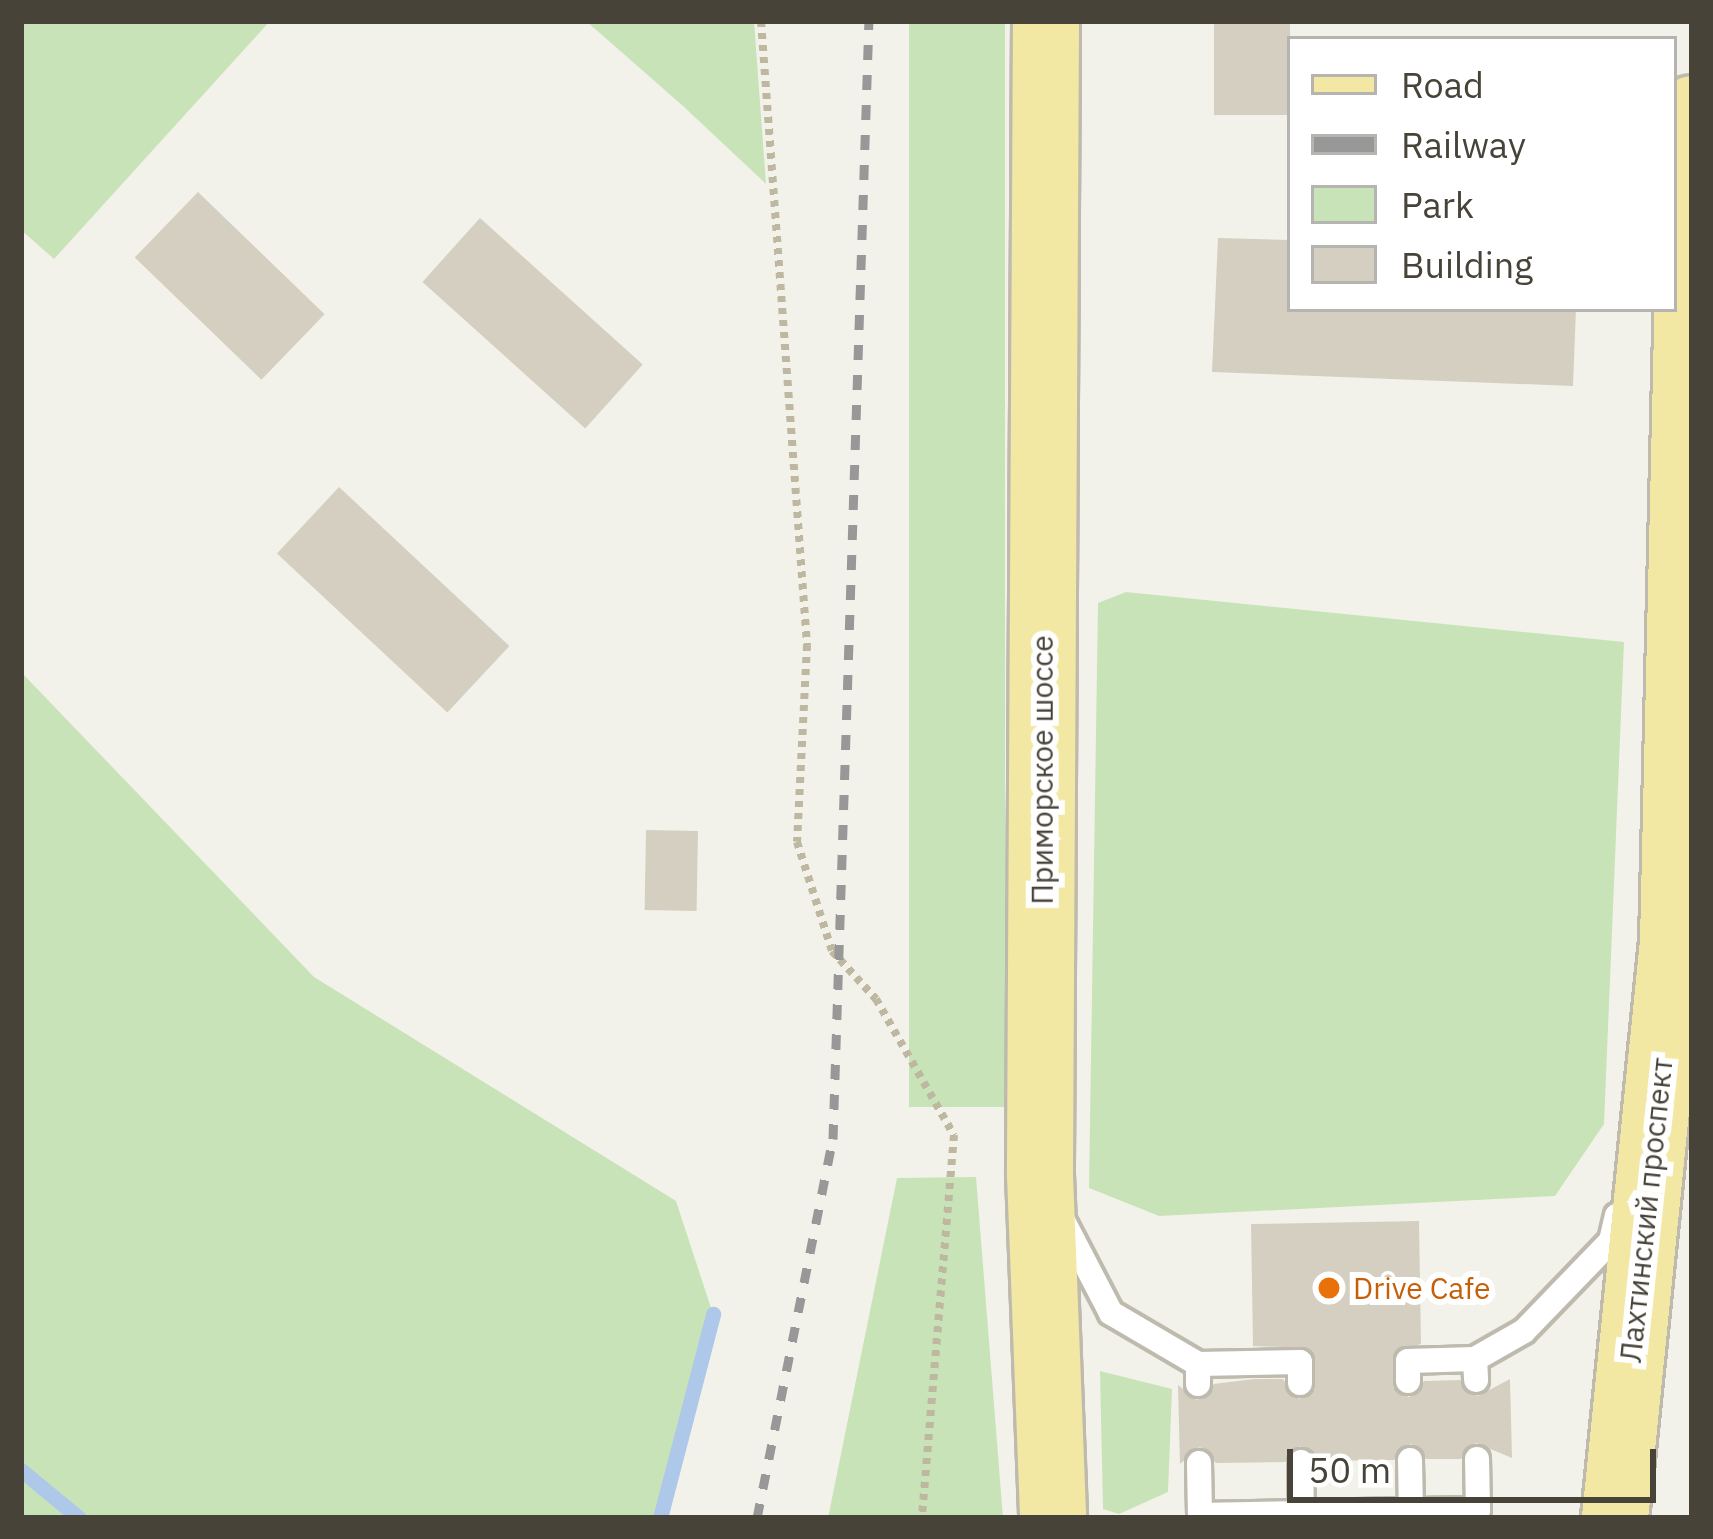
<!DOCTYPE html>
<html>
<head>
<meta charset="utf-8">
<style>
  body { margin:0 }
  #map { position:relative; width:1713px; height:1539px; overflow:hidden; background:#f3f2ea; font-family:"IBM Plex Sans",sans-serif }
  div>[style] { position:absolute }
  .green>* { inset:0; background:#c9e3b8; transform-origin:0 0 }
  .stream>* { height:15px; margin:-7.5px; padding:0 7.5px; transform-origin:7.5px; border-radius:7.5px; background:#aec8e9 }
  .building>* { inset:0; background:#d4cfc1; transform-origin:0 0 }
  .path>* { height:8px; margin-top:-4px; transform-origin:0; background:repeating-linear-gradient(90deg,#beb8a1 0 6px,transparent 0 12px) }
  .roads { filter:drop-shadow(3px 0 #bebbae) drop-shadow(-3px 0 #bebbae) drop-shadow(0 3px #bebbae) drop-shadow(0 -3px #bebbae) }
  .service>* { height:24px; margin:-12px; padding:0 12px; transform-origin:12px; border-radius:12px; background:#fff }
  .primary>* { height:66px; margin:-33px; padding:0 33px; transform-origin:33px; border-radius:33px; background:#f3e8a3 }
  .rail>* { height:9px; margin-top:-4.5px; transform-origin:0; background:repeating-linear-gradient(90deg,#989898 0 15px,transparent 0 30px) }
  .dots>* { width:33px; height:33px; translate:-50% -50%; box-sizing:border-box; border:6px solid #fff; border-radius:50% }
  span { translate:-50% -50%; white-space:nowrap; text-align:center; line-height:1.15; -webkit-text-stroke:12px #fff; paint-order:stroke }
  .street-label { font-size:30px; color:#474339 }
  .food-label { font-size:30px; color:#c56008 }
  .left { translate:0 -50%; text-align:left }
  .frame { position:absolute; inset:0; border:24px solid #474339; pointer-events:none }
  .legend { position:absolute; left:1287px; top:36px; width:390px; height:276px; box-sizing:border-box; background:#fff; border:3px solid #b5b4b0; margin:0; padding:15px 21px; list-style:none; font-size:36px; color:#474339 }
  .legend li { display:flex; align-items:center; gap:24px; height:60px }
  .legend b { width:60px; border:3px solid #b5b4b0 }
  .scale { position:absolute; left:1287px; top:1449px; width:369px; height:54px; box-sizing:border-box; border:6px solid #474339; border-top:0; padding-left:15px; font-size:36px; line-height:42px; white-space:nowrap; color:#474339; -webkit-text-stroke:9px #fff; paint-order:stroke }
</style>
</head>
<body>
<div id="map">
  <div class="green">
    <i style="clip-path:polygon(21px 21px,270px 21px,54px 259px,21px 230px)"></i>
    <i style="clip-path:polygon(586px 21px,754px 21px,766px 184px,683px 106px)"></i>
    <i style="left:909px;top:21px;width:96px;height:1086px"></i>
    <i style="clip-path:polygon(1126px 592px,1624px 642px,1604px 1124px,1555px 1196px,1159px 1216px,1089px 1188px,1098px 603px)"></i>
    <i style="clip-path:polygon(21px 672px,314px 977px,676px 1201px,713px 1314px,660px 1518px,21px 1518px)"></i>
    <i style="clip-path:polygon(976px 1177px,1003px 1518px,828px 1518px,897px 1178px)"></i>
    <i style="clip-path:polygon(1100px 1371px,1172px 1389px,1168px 1492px,1119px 1514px,1103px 1509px)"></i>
  </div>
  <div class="stream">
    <i style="left:21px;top:1470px;width:75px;rotate:39.6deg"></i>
    <i style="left:660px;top:1518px;width:211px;rotate:-75.4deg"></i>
  </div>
  <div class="building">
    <i style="left:1214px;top:21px;width:76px;height:94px"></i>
    <i style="left:198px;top:192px;width:176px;height:91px;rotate:44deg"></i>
    <i style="left:480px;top:218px;width:219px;height:86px;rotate:42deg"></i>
    <i style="clip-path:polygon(1218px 238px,1290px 240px,1290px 309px,1576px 309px,1573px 386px,1212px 372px)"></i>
    <i style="left:339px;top:487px;width:233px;height:91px;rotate:43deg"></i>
    <i style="left:646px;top:830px;width:52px;height:80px;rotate:1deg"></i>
    <i style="clip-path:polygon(1419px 1221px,1421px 1344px,1394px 1352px,1393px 1388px,1409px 1397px,1424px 1381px,1460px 1380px,1478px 1396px,1510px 1379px,1512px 1458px,1476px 1443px,1461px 1459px,1426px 1459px,1411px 1444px,1394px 1460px,1317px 1461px,1300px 1446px,1285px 1462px,1216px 1463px,1200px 1447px,1180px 1464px,1178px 1385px,1197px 1400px,1214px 1384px,1254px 1379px,1283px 1379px,1299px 1399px,1315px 1390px,1309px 1348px,1253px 1346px,1251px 1224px)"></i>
  </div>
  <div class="path">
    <i style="left:761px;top:21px;width:626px;rotate:85.78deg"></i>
    <i style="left:807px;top:645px;width:197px;rotate:92.9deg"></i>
    <i style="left:797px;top:842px;width:114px;rotate:72.2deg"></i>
    <i style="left:832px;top:951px;width:65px;rotate:47.5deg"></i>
    <i style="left:876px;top:999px;width:157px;rotate:60.2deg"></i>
    <i style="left:954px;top:1135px;width:384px;rotate:94.8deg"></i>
  </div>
  <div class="roads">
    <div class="service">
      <i style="left:1060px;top:1215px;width:110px;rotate:62.5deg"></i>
      <i style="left:1111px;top:1313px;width:101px;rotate:30.4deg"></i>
      <i style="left:1475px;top:1359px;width:56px;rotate:-29.7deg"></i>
      <i style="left:1524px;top:1331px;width:125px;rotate:-46deg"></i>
      <i style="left:1611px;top:1241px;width:26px;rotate:-77deg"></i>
      <i style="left:1408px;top:1381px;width:20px;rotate:-90deg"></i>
      <i style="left:1408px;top:1361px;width:67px;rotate:-1.7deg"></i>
      <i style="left:1475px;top:1359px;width:21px;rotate:87deg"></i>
      <i style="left:1198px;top:1384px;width:20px;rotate:-90deg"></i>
      <i style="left:1198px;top:1364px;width:102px;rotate:-1.1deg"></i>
      <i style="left:1300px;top:1362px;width:21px;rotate:90deg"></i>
      <i style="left:1410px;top:1460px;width:51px;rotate:88.9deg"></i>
      <i style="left:1411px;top:1511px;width:67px;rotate:-0.9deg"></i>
      <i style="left:1478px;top:1510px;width:51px;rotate:-91.1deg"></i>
      <i style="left:1199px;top:1463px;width:52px;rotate:88.9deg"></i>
      <i style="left:1200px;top:1515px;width:102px;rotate:-1.1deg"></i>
      <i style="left:1302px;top:1513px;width:51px;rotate:-91.1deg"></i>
      <i style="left:1302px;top:1513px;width:109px;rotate:-1.1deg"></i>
    </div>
    <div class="primary">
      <i style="left:1046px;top:21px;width:1154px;rotate:90.3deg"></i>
      <i style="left:1040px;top:1175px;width:343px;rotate:87.8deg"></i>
      <i style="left:1615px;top:1518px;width:579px;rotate:-84.25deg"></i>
      <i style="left:1673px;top:942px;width:833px;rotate:-88.69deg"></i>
    </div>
  </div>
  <div class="rail">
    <i style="left:757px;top:1518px;width:387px;rotate:-78.7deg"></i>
    <i style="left:833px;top:1139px;width:1119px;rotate:-88.16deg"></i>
  </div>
  <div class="dots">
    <i style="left:1329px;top:1288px;background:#e8710a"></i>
  </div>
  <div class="street-label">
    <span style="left:1042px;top:770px;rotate:-90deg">Приморское шоссе</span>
    <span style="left:1646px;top:1210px;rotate:-84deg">Лахтинский проспект</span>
  </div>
  <div class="food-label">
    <span class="left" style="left:1353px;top:1288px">Drive Cafe</span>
  </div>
  <div class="frame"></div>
  <ul class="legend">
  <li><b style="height:15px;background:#f3e8a3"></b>Road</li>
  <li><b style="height:15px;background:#989898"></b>Railway</li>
  <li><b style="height:33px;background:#c9e3b8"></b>Park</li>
  <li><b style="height:33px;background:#d4cfc1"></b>Building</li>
  </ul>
  <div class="scale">50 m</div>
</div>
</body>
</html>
